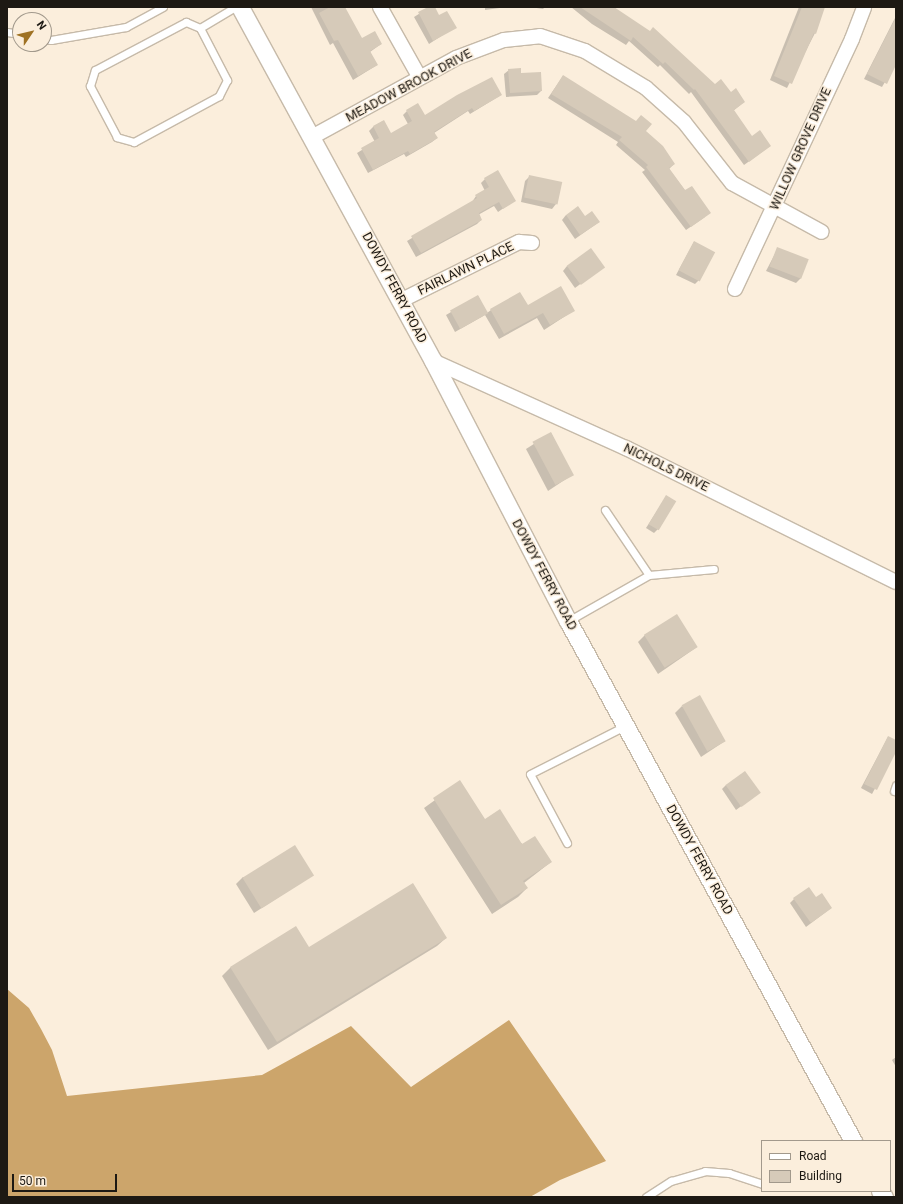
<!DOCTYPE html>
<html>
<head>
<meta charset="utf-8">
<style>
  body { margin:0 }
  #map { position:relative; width:903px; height:1204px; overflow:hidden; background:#fbeedc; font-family:Roboto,sans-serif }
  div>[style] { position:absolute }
  .forest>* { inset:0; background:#cca56b }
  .shadow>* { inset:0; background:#0003 }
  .building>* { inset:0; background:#d6cab9; transform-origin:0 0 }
  .roads { filter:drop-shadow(1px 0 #c6baa9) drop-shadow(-1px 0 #c6baa9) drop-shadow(0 1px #c6baa9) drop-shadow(0 -1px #c6baa9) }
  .service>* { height:7px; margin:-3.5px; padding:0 3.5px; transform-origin:3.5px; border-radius:3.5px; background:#fff }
  .minor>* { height:14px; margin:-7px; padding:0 7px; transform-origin:7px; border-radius:7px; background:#fff }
  .tertiary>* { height:17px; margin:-8.5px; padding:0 8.5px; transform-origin:8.5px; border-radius:8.5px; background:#fff }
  span { translate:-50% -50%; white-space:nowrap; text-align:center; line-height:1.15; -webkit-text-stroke:3px #fbeedc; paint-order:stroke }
  .street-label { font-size:13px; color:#1d1913 }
  .frame { position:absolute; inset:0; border:8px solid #1d1913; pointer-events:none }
  .legend { position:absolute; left:761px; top:1140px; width:130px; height:52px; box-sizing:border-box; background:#fbeedc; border:1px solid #a2998c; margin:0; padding:5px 7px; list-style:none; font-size:12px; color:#1d1913 }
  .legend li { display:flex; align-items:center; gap:8px; height:20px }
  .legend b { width:20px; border:1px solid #a2998c }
  .north { position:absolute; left:12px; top:12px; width:40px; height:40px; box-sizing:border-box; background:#fbeedc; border:1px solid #a2998c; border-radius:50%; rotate:55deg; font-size:11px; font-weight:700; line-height:16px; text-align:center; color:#1d1913 }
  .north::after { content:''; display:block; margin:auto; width:14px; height:18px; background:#9f7223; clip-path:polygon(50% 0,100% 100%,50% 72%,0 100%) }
  .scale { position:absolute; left:12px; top:1174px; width:105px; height:18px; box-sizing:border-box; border:2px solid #1d1913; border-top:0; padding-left:5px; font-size:12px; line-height:14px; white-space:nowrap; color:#1d1913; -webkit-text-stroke:3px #fbeedc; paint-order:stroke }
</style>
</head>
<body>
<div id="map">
  <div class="forest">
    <i style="clip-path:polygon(7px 989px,29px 1008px,41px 1029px,52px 1050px,67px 1096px,262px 1075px,351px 1026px,411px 1087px,509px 1020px,606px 1161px,560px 1180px,530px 1197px,7px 1197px)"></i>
  </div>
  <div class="shadow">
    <i style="clip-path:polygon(311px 7px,343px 7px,361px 39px,381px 44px,370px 52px,377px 65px,353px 80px,333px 43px,330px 45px)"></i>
    <i style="clip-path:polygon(430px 7px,433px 7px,439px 16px,455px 27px,429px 44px,414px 17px)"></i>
    <i style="clip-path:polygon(485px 7px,507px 7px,485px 10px)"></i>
    <i style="clip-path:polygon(530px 7px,545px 7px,543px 9px)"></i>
    <i style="clip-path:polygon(571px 7px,613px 7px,715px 85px,744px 102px,733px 111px,751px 137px,770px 146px,744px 165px,691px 92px,689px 94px,660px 65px,658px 67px,629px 41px,626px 45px,592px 24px)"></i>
    <i style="clip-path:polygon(799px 7px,824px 7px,815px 33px,787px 88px,770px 80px)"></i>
    <i style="clip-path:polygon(896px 16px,896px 63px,882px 87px,864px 79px)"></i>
    <i style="clip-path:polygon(509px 70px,520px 74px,541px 91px,537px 95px,506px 97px,504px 74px)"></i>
    <i style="clip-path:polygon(563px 76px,644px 131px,674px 164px,669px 169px,705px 217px,686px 230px,642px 172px,645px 170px,616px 145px,618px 142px,548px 98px)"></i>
    <i style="clip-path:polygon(501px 95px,470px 114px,468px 111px,434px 133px,437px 138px,432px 142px,406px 157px,404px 154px,368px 173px,357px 153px,375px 142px,369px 131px,373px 127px,383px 121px,390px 135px,408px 124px,403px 115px,407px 111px,425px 117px)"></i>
    <i style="clip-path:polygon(530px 176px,556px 204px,552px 209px,521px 202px,525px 181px)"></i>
    <i style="clip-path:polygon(485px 179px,514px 201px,498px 212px,494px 206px,478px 215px,481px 220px,477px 224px,416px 257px,407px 241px,472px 202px,476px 196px,485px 191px,481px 183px)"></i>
    <i style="clip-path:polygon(566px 215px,585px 217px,599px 222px,575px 239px,562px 220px)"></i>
    <i style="clip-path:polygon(694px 242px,699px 280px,695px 284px,676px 275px)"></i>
    <i style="clip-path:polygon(778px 248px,801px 278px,796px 283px,766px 271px)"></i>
    <i style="clip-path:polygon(567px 266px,603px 267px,575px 288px,563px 271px)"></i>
    <i style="clip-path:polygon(478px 296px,487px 313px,491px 310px,527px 306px,573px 311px,544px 330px,537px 318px,499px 339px,485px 315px,455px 332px,446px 315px)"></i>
    <i style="clip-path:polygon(551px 433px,572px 475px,548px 491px,526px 449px)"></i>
    <i style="clip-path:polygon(666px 497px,658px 529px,654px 533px,646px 528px)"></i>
    <i style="clip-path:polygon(645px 635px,697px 647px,658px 674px,638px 642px)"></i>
    <i style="clip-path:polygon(682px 706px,725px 741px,701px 757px,675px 713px)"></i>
    <i style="clip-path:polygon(888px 737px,896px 741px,896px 750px,872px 794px,861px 788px)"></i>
    <i style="clip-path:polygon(460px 782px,485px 820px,551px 862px,524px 883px,527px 888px,518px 897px,492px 914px,424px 808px)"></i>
    <i style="clip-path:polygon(726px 785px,759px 793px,736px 810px,722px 789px)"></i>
    <i style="clip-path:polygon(313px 875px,254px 913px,236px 884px,243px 877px)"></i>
    <i style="clip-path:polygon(794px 899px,816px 899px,831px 908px,806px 927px,790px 903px)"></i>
    <i style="clip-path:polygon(446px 938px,437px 946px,268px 1050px,222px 976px,231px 967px)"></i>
    <i style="clip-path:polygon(896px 1057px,896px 1067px,892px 1060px)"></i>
  </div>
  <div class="building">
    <i style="clip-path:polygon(330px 7px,345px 7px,362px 38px,375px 31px,382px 44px,370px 51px,378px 65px,358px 76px,338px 40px,334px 41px,319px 13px)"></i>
    <i style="clip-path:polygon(428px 7px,435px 7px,439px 15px,447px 11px,457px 28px,433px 41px,418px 12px)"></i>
    <i style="clip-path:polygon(580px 7px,614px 7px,650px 31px,653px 27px,715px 84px,721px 79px,731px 92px,736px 88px,745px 102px,734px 110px,752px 136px,760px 130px,771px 146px,749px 162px,695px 89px,694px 90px,665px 62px,663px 64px,633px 37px,631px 41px)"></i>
    <i style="clip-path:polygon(802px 7px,825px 7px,816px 34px,814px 33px,792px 84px,774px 76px)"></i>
    <i style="clip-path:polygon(896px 17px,896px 65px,887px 84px,867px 74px)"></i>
    <i style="clip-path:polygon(521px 68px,521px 73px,541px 72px,542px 91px,510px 93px,508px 69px)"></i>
    <i style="clip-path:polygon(563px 75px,636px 121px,641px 115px,652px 124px,646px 131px,663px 146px,675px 164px,669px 168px,685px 190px,692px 186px,711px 213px,691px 227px,646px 167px,648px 165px,619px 140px,622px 137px,551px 94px)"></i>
    <i style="clip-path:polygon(492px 77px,502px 95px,474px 111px,472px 108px,434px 132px,438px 138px,410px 154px,408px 151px,373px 170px,361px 148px,379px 138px,373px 126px,384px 120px,391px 133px,412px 121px,406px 110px,418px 103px,425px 115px,457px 95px)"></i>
    <i style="clip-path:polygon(498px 170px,516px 201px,503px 209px,499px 202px,479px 213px,482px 220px,421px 253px,411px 236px,477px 198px,475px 195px,489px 187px,484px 178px)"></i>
    <i style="left:529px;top:175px;width:34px;height:23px;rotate:12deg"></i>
    <i style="clip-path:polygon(578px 206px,585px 216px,592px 211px,600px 222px,580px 235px,566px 215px)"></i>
    <i style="left:694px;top:241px;width:24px;height:33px;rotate:28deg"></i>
    <i style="left:777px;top:247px;width:34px;height:21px;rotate:21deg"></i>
    <i style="left:591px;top:248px;width:24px;height:30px;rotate:54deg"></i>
    <i style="clip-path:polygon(561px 286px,575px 311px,550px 325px,543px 313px,504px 334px,490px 309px,520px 292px,528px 305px)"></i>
    <i style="left:478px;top:295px;width:21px;height:32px;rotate:61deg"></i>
    <i style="left:551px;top:432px;width:49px;height:21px;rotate:62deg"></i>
    <i style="left:666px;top:495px;width:12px;height:34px;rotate:31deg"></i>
    <i style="left:677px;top:614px;width:39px;height:39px;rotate:58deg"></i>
    <i style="left:700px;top:695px;width:53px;height:21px;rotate:61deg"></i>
    <i style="clip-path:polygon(888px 736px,896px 740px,896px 752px,877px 790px,864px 784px)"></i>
    <i style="left:745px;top:771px;width:27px;height:24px;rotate:54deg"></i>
    <i style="clip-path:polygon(460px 780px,485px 819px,500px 809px,522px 844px,535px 836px,552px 862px,523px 881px,528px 888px,501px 905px,433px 798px)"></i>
    <i style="left:295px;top:845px;width:36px;height:62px;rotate:58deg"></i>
    <i style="clip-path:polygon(413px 883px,447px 938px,277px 1042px,230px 967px,296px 926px,309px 947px)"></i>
    <i style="clip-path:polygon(809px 887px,816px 897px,822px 893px,832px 908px,811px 923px,793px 898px)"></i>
  </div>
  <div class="roads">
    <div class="service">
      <i style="left:186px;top:22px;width:15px;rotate:23deg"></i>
      <i style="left:200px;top:28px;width:59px;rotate:62.6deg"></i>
      <i style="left:227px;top:80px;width:18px;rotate:117deg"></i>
      <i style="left:219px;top:96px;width:97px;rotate:151.6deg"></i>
      <i style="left:134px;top:142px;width:18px;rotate:-164deg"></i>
      <i style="left:117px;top:137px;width:58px;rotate:-117.9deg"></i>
      <i style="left:90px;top:86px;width:17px;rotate:-73deg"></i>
      <i style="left:95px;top:70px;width:103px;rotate:-27.8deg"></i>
      <i style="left:200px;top:28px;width:41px;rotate:-31deg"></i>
      <i style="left:7px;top:32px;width:13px;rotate:9deg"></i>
      <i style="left:44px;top:39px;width:7px;rotate:8deg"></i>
      <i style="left:51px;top:40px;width:76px;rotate:-9.8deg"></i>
      <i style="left:126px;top:27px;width:42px;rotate:-28.4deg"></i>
      <i style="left:605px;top:510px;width:78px;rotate:55.9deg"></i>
      <i style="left:568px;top:621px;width:93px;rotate:-29.6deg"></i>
      <i style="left:649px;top:575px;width:65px;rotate:-5.3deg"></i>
      <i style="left:894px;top:791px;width:6px;rotate:-72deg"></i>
      <i style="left:567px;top:843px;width:78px;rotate:-118.2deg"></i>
      <i style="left:530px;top:774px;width:106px;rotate:-26.8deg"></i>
      <i style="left:646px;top:1197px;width:30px;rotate:-33deg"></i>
      <i style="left:671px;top:1181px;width:35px;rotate:-16deg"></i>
      <i style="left:705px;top:1171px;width:24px;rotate:5deg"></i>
      <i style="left:729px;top:1173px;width:35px;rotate:18deg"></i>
    </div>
    <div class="minor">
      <i style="left:380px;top:7px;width:81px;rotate:60.6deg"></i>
      <i style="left:312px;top:137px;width:164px;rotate:-28.7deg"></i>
      <i style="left:456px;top:58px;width:51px;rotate:-20.6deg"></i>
      <i style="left:504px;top:40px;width:36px;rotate:-6deg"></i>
      <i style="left:540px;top:36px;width:47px;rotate:18.4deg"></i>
      <i style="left:585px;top:51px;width:71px;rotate:31.2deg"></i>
      <i style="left:646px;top:88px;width:51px;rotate:41.8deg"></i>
      <i style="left:684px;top:122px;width:78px;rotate:51.8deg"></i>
      <i style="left:732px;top:183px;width:102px;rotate:28.6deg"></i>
      <i style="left:735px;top:289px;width:276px;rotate:-64.9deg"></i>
      <i style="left:852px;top:39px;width:34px;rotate:-69deg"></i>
      <i style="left:400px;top:301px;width:133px;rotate:-26.4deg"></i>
      <i style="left:519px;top:242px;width:13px;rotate:4deg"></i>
      <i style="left:433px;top:361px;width:212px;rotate:24.3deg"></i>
      <i style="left:626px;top:448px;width:301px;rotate:26.4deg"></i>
    </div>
    <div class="tertiary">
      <i style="left:240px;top:7px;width:403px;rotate:61.4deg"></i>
      <i style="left:433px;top:361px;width:293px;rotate:62.6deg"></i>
      <i style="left:568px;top:621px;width:593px;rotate:61.27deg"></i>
      <i style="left:880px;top:1191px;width:7px;rotate:56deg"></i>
    </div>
  </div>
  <div class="street-label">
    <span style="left:409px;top:86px;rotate:-28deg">MEADOW BROOK DRIVE</span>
    <span style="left:801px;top:149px;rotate:-66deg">WILLOW GROVE DRIVE</span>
    <span style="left:466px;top:269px;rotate:-26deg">FAIRLAWN PLACE</span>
    <span style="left:394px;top:288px;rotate:62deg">DOWDY FERRY ROAD</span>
    <span style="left:666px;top:468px;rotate:26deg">NICHOLS DRIVE</span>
    <span style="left:544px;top:575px;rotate:62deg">DOWDY FERRY ROAD</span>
    <span style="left:699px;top:860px;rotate:61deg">DOWDY FERRY ROAD</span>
  </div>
  <div class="frame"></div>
  <ul class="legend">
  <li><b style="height:5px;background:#fff"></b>Road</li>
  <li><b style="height:11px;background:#d6cab9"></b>Building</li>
  </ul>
  <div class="north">N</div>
  <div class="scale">50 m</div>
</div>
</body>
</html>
